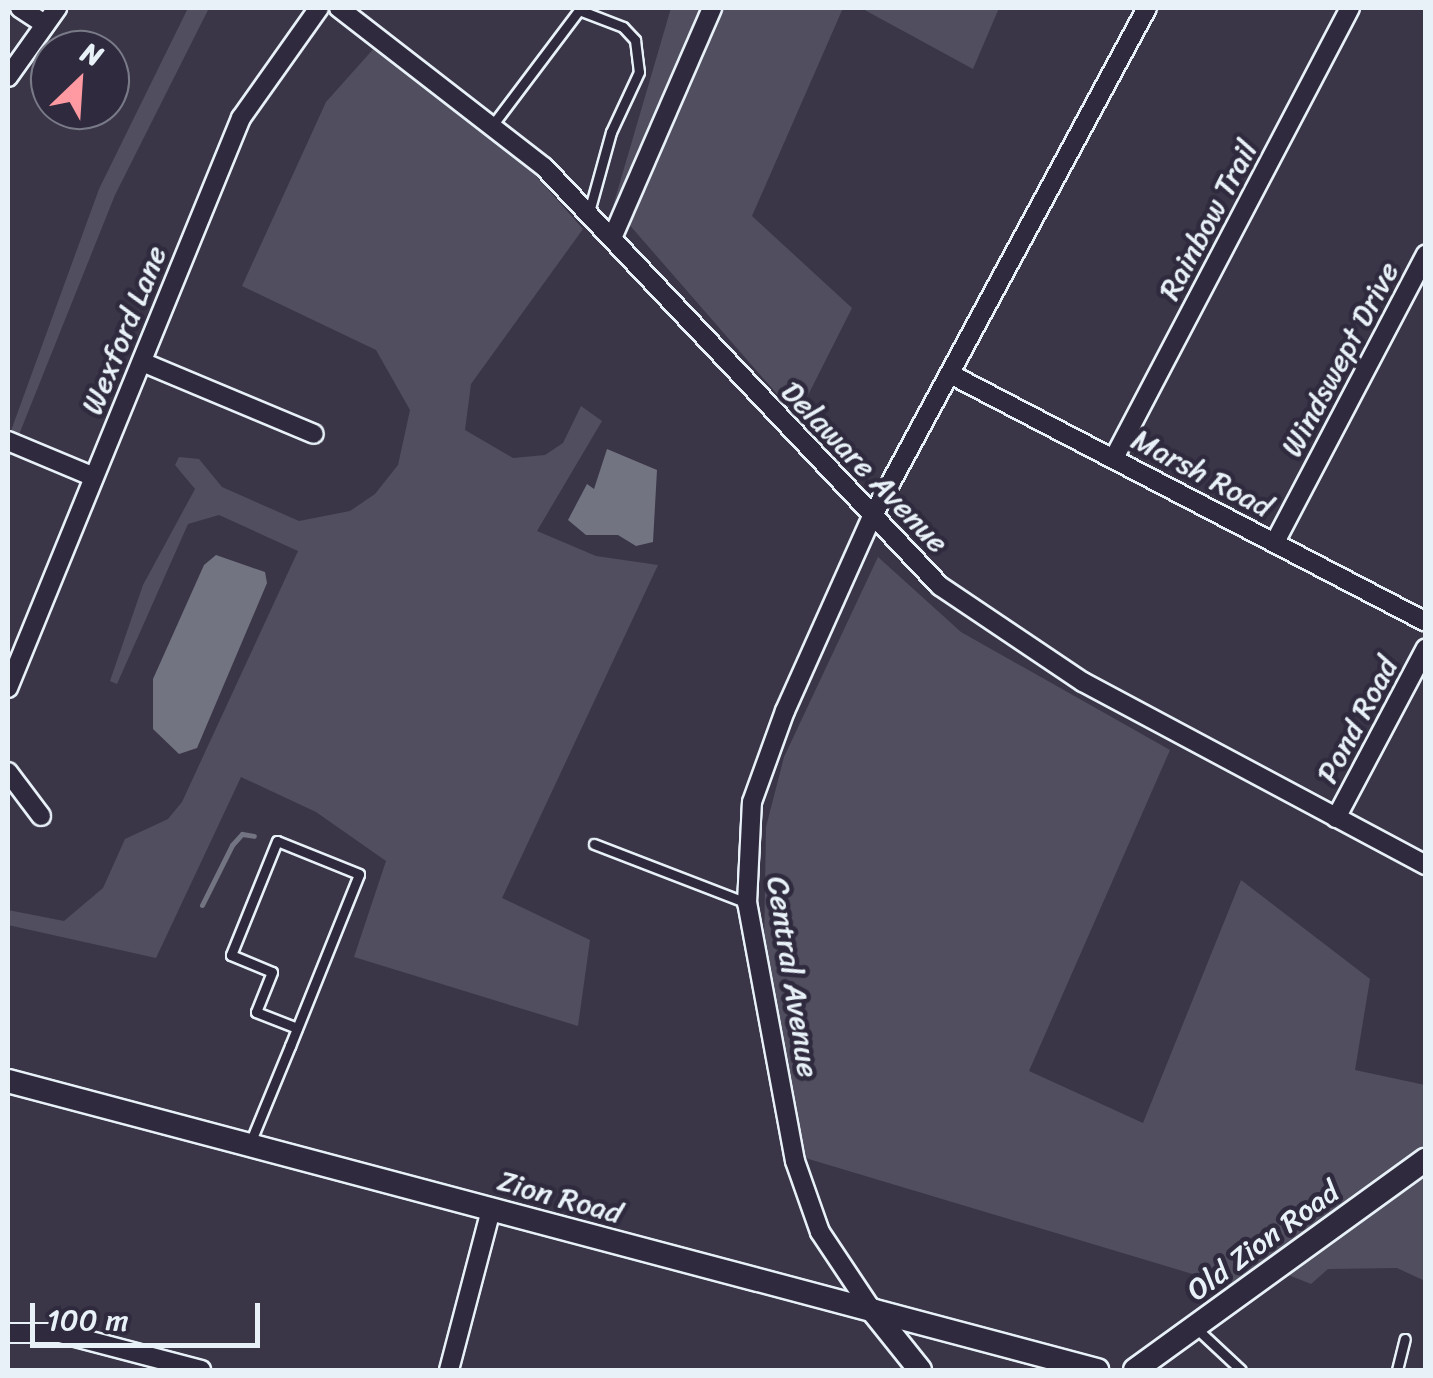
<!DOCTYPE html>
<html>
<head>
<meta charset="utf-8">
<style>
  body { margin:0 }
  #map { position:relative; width:1433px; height:1378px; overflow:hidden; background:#3a3648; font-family:Sriracha,sans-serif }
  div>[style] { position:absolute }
  .green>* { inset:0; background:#504e5f }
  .water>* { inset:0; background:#737482 }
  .stream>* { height:5px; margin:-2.5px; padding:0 2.5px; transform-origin:2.5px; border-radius:2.5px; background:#737482 }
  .roads { filter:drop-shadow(2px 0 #e8f1f8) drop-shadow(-2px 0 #e8f1f8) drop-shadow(0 2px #e8f1f8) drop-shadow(0 -2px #e8f1f8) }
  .service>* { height:9px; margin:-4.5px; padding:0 4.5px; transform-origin:4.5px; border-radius:4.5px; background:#2f2a3d }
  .minor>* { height:18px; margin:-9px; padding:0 9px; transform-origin:9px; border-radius:9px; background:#2f2a3d }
  .tertiary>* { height:22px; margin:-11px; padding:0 11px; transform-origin:11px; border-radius:11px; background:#2f2a3d }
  span { translate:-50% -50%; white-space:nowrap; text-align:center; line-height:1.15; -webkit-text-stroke:9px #2f2a3d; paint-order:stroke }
  .street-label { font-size:30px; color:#e8f1f8 }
  .frame { position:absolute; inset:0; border:10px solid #e8f1f8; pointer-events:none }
  .north { position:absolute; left:30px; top:30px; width:100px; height:100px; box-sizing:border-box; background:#2f2a3d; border:2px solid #797a88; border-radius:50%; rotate:25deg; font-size:28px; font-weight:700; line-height:40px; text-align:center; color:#e8f1f8 }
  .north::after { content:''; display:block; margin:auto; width:35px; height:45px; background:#ff9aa2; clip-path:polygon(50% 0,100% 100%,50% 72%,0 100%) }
  .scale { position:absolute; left:30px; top:1303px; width:230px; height:45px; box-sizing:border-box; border:5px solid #e8f1f8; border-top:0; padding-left:12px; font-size:30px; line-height:35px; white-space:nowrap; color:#e8f1f8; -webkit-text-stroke:8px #2f2a3d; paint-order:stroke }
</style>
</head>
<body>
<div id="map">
  <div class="green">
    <i style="clip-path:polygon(188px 8px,209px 8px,115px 195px,8px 462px,8px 439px,99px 189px)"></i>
    <i style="clip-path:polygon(671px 8px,843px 8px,752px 216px,852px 308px,797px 417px,613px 206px)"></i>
    <i style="clip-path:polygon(861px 8px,999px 8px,973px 69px)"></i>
    <i style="clip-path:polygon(376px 46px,522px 160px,583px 229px,471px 384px,465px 430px,513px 458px,545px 455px,563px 443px,581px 406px,602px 421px,537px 531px,596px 556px,658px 565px,502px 898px,590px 940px,578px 1026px,354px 957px,386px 861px,316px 812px,241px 777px,156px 958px,8px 925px,8px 910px,64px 921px,103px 888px,125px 839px,168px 819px,182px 802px,298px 551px,219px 515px,188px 524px,117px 684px,110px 681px,143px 585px,195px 489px,175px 465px,179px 457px,199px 459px,222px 487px,299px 521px,350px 511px,375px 494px,398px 465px,410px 410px,376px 350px,242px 286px,326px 102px)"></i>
    <i style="clip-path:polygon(878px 557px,961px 632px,1170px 750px,1029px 1071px,1143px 1123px,1241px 880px,1370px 979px,1355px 1070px,1425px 1085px,1425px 1281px,1397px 1268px,1328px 1269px,1311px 1284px,1276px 1270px,1246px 1290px,792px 1154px,763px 1006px,766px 827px,784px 757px)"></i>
  </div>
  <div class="water">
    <i style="clip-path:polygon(607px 449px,657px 470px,653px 542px,636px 546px,618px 535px,586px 535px,568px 520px,587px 484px,594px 489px)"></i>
    <i style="clip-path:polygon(216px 555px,265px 572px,267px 583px,197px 748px,179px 754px,153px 729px,153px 679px,204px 565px)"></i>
  </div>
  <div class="stream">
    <i style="left:202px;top:905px;width:67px;rotate:-63.4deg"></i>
    <i style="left:232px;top:845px;width:15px;rotate:-48deg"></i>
    <i style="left:242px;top:834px;width:12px;rotate:9deg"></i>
  </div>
  <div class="roads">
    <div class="service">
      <i style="left:494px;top:123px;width:141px;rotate:-53deg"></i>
      <i style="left:579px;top:10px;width:47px;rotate:21.1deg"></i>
      <i style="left:623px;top:27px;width:18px;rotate:47deg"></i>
      <i style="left:635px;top:40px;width:32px;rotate:83deg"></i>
      <i style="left:639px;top:72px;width:66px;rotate:115deg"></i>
      <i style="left:611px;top:132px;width:83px;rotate:105.4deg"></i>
      <i style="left:594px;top:844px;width:164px;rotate:21.1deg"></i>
      <i style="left:250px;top:1143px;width:105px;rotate:-67.6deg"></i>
      <i style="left:290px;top:1046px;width:185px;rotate:-68.1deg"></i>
      <i style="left:359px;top:874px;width:88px;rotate:-158.1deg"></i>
      <i style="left:277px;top:841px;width:123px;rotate:112deg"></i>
      <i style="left:231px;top:955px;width:44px;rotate:22.5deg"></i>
      <i style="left:272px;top:972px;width:43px;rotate:111.8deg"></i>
      <i style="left:256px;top:1012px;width:44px;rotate:21.3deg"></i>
      <i style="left:1197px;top:1329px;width:60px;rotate:43deg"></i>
      <i style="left:1397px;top:1370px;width:32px;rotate:-76deg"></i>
    </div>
    <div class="minor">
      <i style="left:20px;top:8px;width:30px;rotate:33deg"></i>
      <i style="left:339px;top:8px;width:259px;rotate:37.8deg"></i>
      <i style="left:544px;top:167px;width:577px;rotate:46.62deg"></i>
      <i style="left:940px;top:586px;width:172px;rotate:33.9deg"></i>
      <i style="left:1083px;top:682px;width:389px;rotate:28.1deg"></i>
      <i style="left:8px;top:77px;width:85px;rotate:-54.6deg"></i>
      <i style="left:613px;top:236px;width:249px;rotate:-66.5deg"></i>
      <i style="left:142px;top:362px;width:186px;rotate:22.7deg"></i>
      <i style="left:952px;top:375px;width:534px;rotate:27.52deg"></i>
      <i style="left:8px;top:441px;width:93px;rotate:22.7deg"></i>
      <i style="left:1114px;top:458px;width:508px;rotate:-62.33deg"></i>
      <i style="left:1275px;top:542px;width:325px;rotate:-62.3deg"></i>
      <i style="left:8px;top:688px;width:616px;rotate:-67.77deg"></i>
      <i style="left:241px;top:118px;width:135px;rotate:-54.7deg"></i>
      <i style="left:8px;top:772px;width:55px;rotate:53.1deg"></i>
      <i style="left:1336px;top:818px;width:192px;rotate:-62.1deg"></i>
      <i style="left:872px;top:1310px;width:94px;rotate:-123.7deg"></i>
      <i style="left:820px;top:1232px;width:75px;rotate:-109.4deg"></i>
      <i style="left:795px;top:1161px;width:262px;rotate:-100.5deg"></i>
      <i style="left:747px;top:903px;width:101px;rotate:-87.2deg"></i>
      <i style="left:752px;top:802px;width:97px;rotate:-70.1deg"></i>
      <i style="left:785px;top:711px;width:210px;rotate:-65.9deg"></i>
      <i style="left:871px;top:519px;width:581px;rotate:-61.63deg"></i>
      <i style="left:8px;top:1333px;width:52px"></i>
      <i style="left:60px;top:1333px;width:146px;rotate:14.7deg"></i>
      <i style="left:449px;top:1370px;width:165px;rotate:-75.3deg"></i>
    </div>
    <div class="tertiary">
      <i style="left:8px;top:1081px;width:1127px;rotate:14.86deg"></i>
      <i style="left:872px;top:1310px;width:77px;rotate:51.3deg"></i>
      <i style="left:1135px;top:1370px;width:359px;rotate:-35.9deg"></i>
    </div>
  </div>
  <div class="street-label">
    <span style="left:1208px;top:220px;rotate:-62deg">Rainbow Trail</span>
    <span style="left:124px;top:330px;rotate:-68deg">Wexford Lane</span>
    <span style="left:1340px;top:359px;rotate:-62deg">Windswept Drive</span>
    <span style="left:865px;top:467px;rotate:46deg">Delaware Avenue</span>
    <span style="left:1202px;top:473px;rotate:28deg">Marsh Road</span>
    <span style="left:1357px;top:720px;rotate:-62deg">Pond Road</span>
    <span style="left:793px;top:977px;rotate:81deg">Central Avenue</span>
    <span style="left:560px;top:1197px;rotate:15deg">Zion Road</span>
    <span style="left:1263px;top:1241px;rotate:-36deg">Old Zion Road</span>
  </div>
  <div class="frame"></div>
  <div class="north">N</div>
  <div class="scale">100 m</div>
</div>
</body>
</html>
